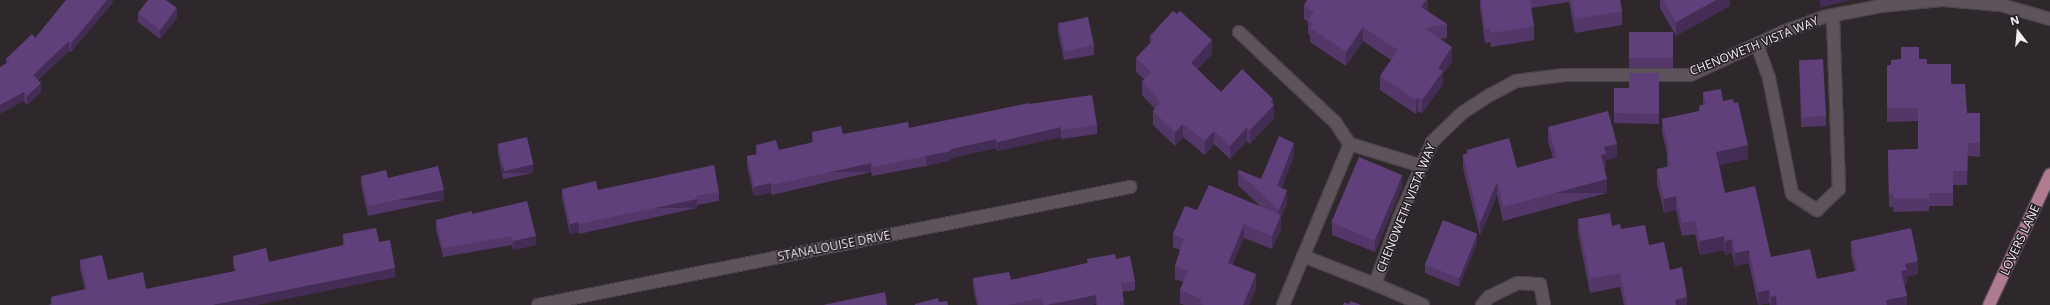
<!DOCTYPE html>
<html>
<head>
<meta charset="utf-8">
<style>
  body { margin:0 }
  #map { position:relative; width:2050px; height:305px; overflow:hidden; background:#2e272c; font-family:"Open Sans",sans-serif }
  div>[style] { position:absolute }
  .roads { filter:drop-shadow(1px 0 #4c454b) drop-shadow(-1px 0 #4c454b) drop-shadow(0 1px #4c454b) drop-shadow(0 -1px #4c454b) }
  .minor>* { height:12px; margin:-6px; padding:0 6px; transform-origin:6px; border-radius:6px; background:#5c545a }
  .major>* { height:12px; margin:-6px; padding:0 6px; transform-origin:6px; border-radius:6px; background:#ae7c8e }
  .wall>* { inset:0; background:#533769; transform-origin:0 0 }
  .shaded-wall>* { inset:0; background:#432d55; transform-origin:0 0 }
  .building>* { inset:0; background:#60407a; transform-origin:0 0 }
  span { translate:-50% -50%; white-space:nowrap; text-align:center; line-height:1.15; -webkit-text-stroke:3px #241d23; paint-order:stroke }
  .street-label { font-size:12px; color:#f5f0f4 }
  .north { position:absolute; left:1998px; top:12px; width:40px; height:40px; -webkit-text-stroke:3px #241d23; paint-order:stroke; rotate:344deg; font-size:11px; font-weight:700; line-height:16px; text-align:center; color:#f5f0f4 }
  .north::after { content:''; display:block; margin:auto; width:14px; height:18px; background:#f5f0f4; clip-path:polygon(50% 0,100% 100%,50% 72%,0 100%) }
</style>
</head>
<body>
<div id="map">
  <div class="roads">
    <div class="minor">
      <i style="left:1944px;top:0;width:57px;rotate:5deg"></i>
      <i style="left:2001px;top:5px;width:51px;rotate:15.9deg"></i>
      <i style="left:1239px;top:32px;width:132px;rotate:43.2deg"></i>
      <i style="left:1335px;top:122px;width:27px;rotate:56deg"></i>
      <i style="left:1350px;top:144px;width:75px;rotate:17deg"></i>
      <i style="left:1757px;top:45px;width:35px;rotate:70deg"></i>
      <i style="left:1769px;top:78px;width:118px;rotate:78.8deg"></i>
      <i style="left:1792px;top:194px;width:30px;rotate:33deg"></i>
      <i style="left:1817px;top:210px;width:30px;rotate:-44deg"></i>
      <i style="left:1839px;top:189px;width:174px;rotate:-92deg"></i>
      <i style="left:1303px;top:256px;width:77px;rotate:21.3deg"></i>
      <i style="left:538px;top:305px;width:604px;rotate:-11.27deg"></i>
      <i style="left:1283px;top:305px;width:174px;rotate:-67.4deg"></i>
      <i style="left:1423px;top:305px;width:52px;rotate:-156.4deg"></i>
      <i style="left:1375px;top:284px;width:70px;rotate:-70deg"></i>
      <i style="left:1399px;top:218px;width:83px;rotate:-66.5deg"></i>
      <i style="left:1432px;top:142px;width:42px;rotate:-44deg"></i>
      <i style="left:1462px;top:113px;width:33px;rotate:-33deg"></i>
      <i style="left:1490px;top:95px;width:30px;rotate:-28deg"></i>
      <i style="left:1516px;top:81px;width:49px;rotate:-7deg"></i>
      <i style="left:1565px;top:75px;width:125px"></i>
      <i style="left:1690px;top:75px;width:102px;rotate:-24.8deg"></i>
      <i style="left:1783px;top:32px;width:44px;rotate:-20.1deg"></i>
      <i style="left:1824px;top:17px;width:57px;rotate:-11.1deg"></i>
      <i style="left:1880px;top:6px;width:61px;rotate:-5.6deg"></i>
      <i style="left:1482px;top:305px;width:11px;rotate:-49deg"></i>
      <i style="left:1489px;top:297px;width:32px;rotate:-26deg"></i>
      <i style="left:1518px;top:283px;width:22px;rotate:3deg"></i>
      <i style="left:1540px;top:284px;width:21px;rotate:79deg"></i>
    </div>
    <div class="major">
      <i style="left:1989px;top:305px;width:144px;rotate:-64.9deg"></i>
    </div>
  </div>
  <div class="wall">
    <i style="clip-path:polygon(1428px 0,1427px 11px,1447px 24px,1447px 38px,1440px 39px,1452px 61px,1443px 74px,1443px 84px,1422px 113px,1418px 111px,1416px 114px,1380px 90px,1380px 76px,1391px 60px,1363px 41px,1346px 66px,1310px 42px,1310px 35px,1308px 34px,1308px 22px,1304px 19px,1304px 5px)"></i>
    <i style="clip-path:polygon(1480px 0,1620px 0,1622px 11px,1622px 25px,1575px 33px,1569px 2px,1531px 8px,1534px 26px,1534px 40px,1491px 47px,1490px 42px,1485px 43px,1480px 8px)"></i>
    <i style="clip-path:polygon(1660px 0,1730px 0,1730px 6px,1676px 36px,1660px 8px)"></i>
    <i style="clip-path:polygon(1820px 0,1849px 0,1821px 7px)"></i>
    <i style="clip-path:polygon(113px 2px,71px 52px,69px 51px,38px 80px,41px 92px,27px 105px,24px 101px,6px 64px,6px 59px,35px 38px)"></i>
    <i style="clip-path:polygon(138px 13px,177px 18px,160px 39px,138px 22px)"></i>
    <i style="clip-path:polygon(1058px 22px,1094px 45px,1094px 55px,1064px 60px,1058px 32px)"></i>
    <i style="left:1629px;top:32px;width:44px;height:36px"></i>
    <i style="clip-path:polygon(1150px 36px,1212px 54px,1197px 69px,1221px 92px,1273px 104px,1274px 118px,1250px 144px,1247px 141px,1230px 159px,1214px 144px,1205px 155px,1183px 137px,1175px 146px,1153px 125px,1153px 111px,1155px 109px,1142px 95px,1142px 82px,1144px 79px,1136px 72px,1136px 58px,1150px 44px)"></i>
    <i style="clip-path:polygon(1919px 59px,1927px 64px,1951px 84px,1967px 113px,1980px 113px,1980px 157px,1968px 156px,1967px 185px,1953px 185px,1953px 206px,1929px 206px,1929px 211px,1894px 212px,1893px 207px,1889px 207px,1888px 150px,1918px 149px,1918px 121px,1887px 122px,1887px 65px,1891px 65px)"></i>
    <i style="clip-path:polygon(1799px 60px,1826px 116px,1826px 126px,1801px 127px)"></i>
    <i style="clip-path:polygon(1659px 73px,1659px 124px,1614px 123px,1614px 88px,1629px 88px)"></i>
    <i style="clip-path:polygon(1703px 92px,1723px 101px,1748px 159px,1719px 165px,1725px 193px,1771px 257px,1817px 279px,1855px 271px,1851px 255px,1851px 241px,1918px 274px,1907px 277px,1907px 284px,1904px 284px,1907px 305px,1770px 305px,1769px 303px,1758px 305px,1749px 263px,1735px 266px,1732px 253px,1725px 255px,1724px 250px,1700px 255px,1695px 234px,1682px 236px,1676px 210px,1664px 213px,1657px 183px,1657px 169px,1667px 167px,1667px 153px,1662px 132px,1662px 119px,1699px 111px,1699px 106px,1703px 105px)"></i>
    <i style="clip-path:polygon(1029px 104px,1097px 125px,1097px 134px,1061px 139px,1061px 137px,997px 151px,996px 148px,951px 158px,951px 160px,926px 166px,872px 176px,871px 172px,772px 195px,771px 193px,754px 196px,747px 166px,747px 156px,756px 155px,756px 145px,779px 150px,812px 143px,812px 132px,843px 134px,909px 128px)"></i>
    <i style="clip-path:polygon(1548px 127px,1617px 157px,1606px 160px,1606px 168px,1604px 168px,1607px 193px,1503px 221px,1497px 195px,1480px 236px,1463px 168px,1463px 155px,1467px 154px,1467px 150px,1517px 168px,1553px 158px,1548px 141px)"></i>
    <i style="clip-path:polygon(498px 144px,533px 173px,503px 179px,498px 153px)"></i>
    <i style="clip-path:polygon(1294px 156px,1281px 188px,1287px 204px,1281px 218px,1281px 229px,1272px 249px,1244px 238px,1232px 265px,1256px 288px,1249px 305px,1184px 305px,1180px 303px,1180px 290px,1183px 282px,1175px 279px,1175px 266px,1180px 250px,1173px 247px,1173px 234px,1197px 210px,1260px 206px,1238px 185px,1238px 172px,1261px 179px)"></i>
    <i style="clip-path:polygon(361px 176px,388px 178px,444px 200px,368px 216px,361px 185px)"></i>
    <i style="clip-path:polygon(1402px 187px,1375px 252px,1332px 235px,1332px 223px)"></i>
    <i style="clip-path:polygon(562px 189px,719px 192px,719px 201px,697px 205px,697px 208px,579px 234px,579px 232px,570px 234px,562px 198px)"></i>
    <i style="clip-path:polygon(472px 214px,536px 245px,513px 250px,512px 245px,443px 257px,436px 229px,436px 220px)"></i>
    <i style="clip-path:polygon(1578px 219px,1612px 226px,1649px 245px,1670px 270px,1687px 305px,1624px 305px,1620px 287px,1590px 293px,1578px 233px)"></i>
    <i style="clip-path:polygon(343px 234px,379px 242px,395px 277px,51px 304px,51px 297px,85px 289px,80px 269px,80px 260px,108px 280px,146px 289px,235px 271px,233px 265px,233px 256px,269px 262px,343px 245px)"></i>
    <i style="clip-path:polygon(1477px 243px,1459px 287px,1425px 273px,1425px 264px)"></i>
    <i style="clip-path:polygon(1087px 259px,1116px 259px,1135px 281px,1135px 290px,1122px 292px,1124px 305px,1096px 305px,1096px 304px,1089px 305px,977px 305px,973px 287px,973px 278px,1011px 280px,1087px 263px)"></i>
  </div>
  <div class="shaded-wall">
    <i style="clip-path:polygon(107px 0,114px 0,71px 52px,71px 43px)"></i>
    <i style="clip-path:polygon(1426px 0,1428px 0,1428px 11px,1421px 20px,1421px 7px)"></i>
    <i style="clip-path:polygon(1716px 0,1730px 0,1730px 6px,1676px 36px,1676px 22px)"></i>
    <i style="clip-path:polygon(1821px 0,1849px 0,1821px 7px)"></i>
    <i style="clip-path:polygon(177px 8px,177px 18px,160px 39px,160px 30px)"></i>
    <i style="clip-path:polygon(1363px 27px,1363px 41px,1346px 66px,1346px 52px)"></i>
    <i style="clip-path:polygon(1212px 40px,1212px 54px,1191px 77px,1191px 63px)"></i>
    <i style="clip-path:polygon(69px 41px,69px 51px,33px 84px,33px 75px)"></i>
    <i style="clip-path:polygon(1452px 47px,1452px 61px,1443px 74px,1443px 84px,1422px 113px,1422px 100px,1438px 68px)"></i>
    <i style="clip-path:polygon(41px 83px,41px 92px,27px 105px,27px 96px)"></i>
    <i style="clip-path:polygon(24px 92px,24px 101px,0 114px,0 105px)"></i>
    <i style="clip-path:polygon(1418px 97px,1418px 111px,1416px 114px,1416px 100px)"></i>
    <i style="clip-path:polygon(1273px 99px,1274px 118px,1250px 144px,1250px 130px)"></i>
    <i style="clip-path:polygon(1183px 124px,1183px 137px,1175px 146px,1175px 132px)"></i>
    <i style="clip-path:polygon(1061px 127px,1061px 137px,997px 151px,997px 142px)"></i>
    <i style="clip-path:polygon(1247px 127px,1247px 141px,1230px 159px,1230px 146px)"></i>
    <i style="clip-path:polygon(1214px 131px,1214px 144px,1205px 155px,1205px 141px)"></i>
    <i style="clip-path:polygon(996px 139px,996px 148px,951px 158px,951px 160px,926px 166px,926px 156px,951px 149px)"></i>
    <i style="clip-path:polygon(1294px 143px,1294px 156px,1277px 200px,1277px 186px)"></i>
    <i style="clip-path:polygon(1968px 143px,1968px 156px,1967px 185px,1967px 171px)"></i>
    <i style="clip-path:polygon(1617px 144px,1617px 157px,1606px 160px,1606px 168px,1601px 169px,1601px 155px,1604px 147px)"></i>
    <i style="clip-path:polygon(1748px 145px,1748px 159px,1716px 166px,1716px 152px)"></i>
    <i style="left:871px;top:163px;width:9px;height:101px;rotate:90deg"></i>
    <i style="left:533px;top:164px;width:9px;height:31px;rotate:90deg"></i>
    <i style="clip-path:polygon(1402px 175px,1402px 187px,1375px 252px,1375px 240px)"></i>
    <i style="left:1607px;top:179px;width:14px;height:108px;rotate:90deg"></i>
    <i style="clip-path:polygon(1497px 182px,1497px 195px,1480px 236px,1480px 223px)"></i>
    <i style="clip-path:polygon(771px 183px,771px 193px,754px 196px,754px 187px)"></i>
    <i style="left:444px;top:190px;width:10px;height:78px;rotate:90deg"></i>
    <i style="clip-path:polygon(1287px 190px,1287px 204px,1281px 218px,1281px 229px,1272px 249px,1272px 236px,1279px 220px,1279px 210px)"></i>
    <i style="clip-path:polygon(1676px 196px,1676px 210px,1664px 213px,1664px 199px)"></i>
    <i style="left:697px;top:199px;width:9px;height:121px;rotate:90deg"></i>
    <i style="clip-path:polygon(579px 222px,579px 232px,570px 234px,570px 224px)"></i>
    <i style="clip-path:polygon(1244px 224px,1244px 238px,1228px 276px,1228px 263px)"></i>
    <i style="clip-path:polygon(1477px 234px,1477px 243px,1459px 287px,1459px 278px)"></i>
    <i style="clip-path:polygon(536px 236px,536px 245px,513px 250px,513px 241px)"></i>
    <i style="clip-path:polygon(1724px 236px,1724px 250px,1700px 255px,1700px 241px)"></i>
    <i style="clip-path:polygon(1732px 239px,1732px 253px,1725px 255px,1725px 241px)"></i>
    <i style="clip-path:polygon(1749px 250px,1749px 263px,1735px 266px,1735px 253px)"></i>
    <i style="clip-path:polygon(1918px 261px,1918px 274px,1907px 277px,1907px 284px,1901px 285px,1901px 271px,1905px 264px)"></i>
    <i style="clip-path:polygon(395px 268px,395px 277px,257px 305px,213px 305px)"></i>
    <i style="clip-path:polygon(1256px 274px,1256px 288px,1249px 305px,1243px 305px)"></i>
    <i style="clip-path:polygon(1769px 290px,1769px 303px,1758px 305px,1758px 292px)"></i>
    <i style="clip-path:polygon(1096px 295px,1096px 304px,1089px 305px,1046px 305px)"></i>
    <i style="left:1776px;top:296px;width:9px;height:5px;rotate:90deg"></i>
    <i style="clip-path:polygon(1907px 296px,1907px 305px,1886px 305px,1886px 300px)"></i>
    <i style="clip-path:polygon(1687px 297px,1687px 305px,1675px 305px,1675px 300px)"></i>
  </div>
  <div class="building">
    <i style="clip-path:polygon(66px 0,107px 0,71px 43px,69px 41px,33px 75px,41px 83px,27px 96px,24px 92px,0 105px,0 67px,9px 62px,6px 59px,32px 34px,35px 38px)"></i>
    <i style="clip-path:polygon(148px 0,166px 0,177px 8px,160px 30px,138px 13px)"></i>
    <i style="clip-path:polygon(1307px 0,1426px 0,1421px 7px,1447px 24px,1424px 28px,1452px 47px,1438px 68px,1443px 71px,1422px 100px,1418px 97px,1416px 100px,1380px 76px,1398px 50px,1363px 27px,1346px 52px,1310px 28px,1313px 23px,1308px 20px,1314px 12px,1304px 5px)"></i>
    <i style="clip-path:polygon(1481px 0,1530px 0,1534px 26px,1491px 33px,1490px 29px,1485px 29px)"></i>
    <i style="clip-path:polygon(1571px 0,1620px 0,1622px 11px,1575px 19px)"></i>
    <i style="clip-path:polygon(1663px 0,1716px 0,1676px 22px)"></i>
    <i style="clip-path:polygon(1173px 11px,1177px 14px,1180px 11px,1212px 40px,1191px 63px,1221px 92px,1242px 69px,1273px 99px,1271px 102px,1274px 105px,1250px 130px,1247px 127px,1230px 146px,1214px 131px,1205px 141px,1183px 124px,1175px 132px,1153px 111px,1161px 102px,1142px 82px,1151px 72px,1136px 58px,1153px 40px,1150px 36px)"></i>
    <i style="left:1088px;top:17px;width:29px;height:30px;rotate:78deg"></i>
    <i style="left:1629px;top:32px;width:44px;height:26px"></i>
    <i style="clip-path:polygon(1901px 47px,1919px 47px,1919px 59px,1927px 59px,1927px 64px,1951px 64px,1951px 84px,1965px 84px,1967px 113px,1980px 113px,1980px 143px,1968px 143px,1967px 171px,1953px 171px,1953px 193px,1929px 193px,1929px 198px,1894px 198px,1893px 194px,1889px 194px,1888px 150px,1918px 149px,1918px 108px,1887px 108px,1887px 65px,1891px 65px,1891px 60px,1901px 59px)"></i>
    <i style="left:1823px;top:59px;width:57px;height:24px;rotate:87deg"></i>
    <i style="clip-path:polygon(1629px 73px,1659px 73px,1659px 114px,1614px 113px,1614px 88px,1629px 88px)"></i>
    <i style="clip-path:polygon(1721px 89px,1723px 101px,1733px 99px,1734px 103px,1738px 102px,1748px 145px,1716px 152px,1725px 193px,1755px 186px,1771px 257px,1810px 249px,1817px 279px,1857px 271px,1851px 241px,1911px 228px,1918px 261px,1905px 264px,1907px 270px,1901px 271px,1907px 296px,1886px 300px,1887px 305px,1778px 305px,1776px 296px,1771px 297px,1769px 290px,1758px 292px,1749px 250px,1735px 253px,1732px 239px,1725px 241px,1724px 236px,1700px 241px,1695px 220px,1682px 223px,1676px 196px,1664px 199px,1657px 169px,1670px 166px,1667px 151px,1669px 151px,1662px 119px,1700px 111px,1699px 106px,1706px 104px,1703px 92px)"></i>
    <i style="clip-path:polygon(1092px 95px,1097px 125px,1061px 130px,1061px 127px,997px 142px,996px 139px,951px 149px,951px 151px,926px 156px,872px 167px,871px 163px,772px 185px,771px 183px,754px 187px,747px 156px,758px 154px,756px 145px,776px 140px,779px 150px,814px 142px,812px 132px,841px 126px,843px 134px,908px 122px,909px 128px,1029px 103px,1029px 104px)"></i>
    <i style="clip-path:polygon(1608px 111px,1617px 144px,1604px 147px,1606px 154px,1601px 155px,1607px 179px,1503px 207px,1497px 182px,1480px 223px,1463px 155px,1468px 153px,1467px 150px,1509px 138px,1517px 168px,1557px 157px,1548px 127px)"></i>
    <i style="clip-path:polygon(1279px 136px,1294px 143px,1277px 186px,1287px 190px,1279px 210px,1238px 172px,1239px 170px,1261px 179px)"></i>
    <i style="left:527px;top:137px;width:28px;height:30px;rotate:77deg"></i>
    <i style="left:1359px;top:157px;width:47px;height:71px;rotate:23deg"></i>
    <i style="clip-path:polygon(714px 165px,719px 192px,696px 196px,697px 199px,579px 224px,579px 222px,570px 224px,562px 189px,596px 181px,598px 190px)"></i>
    <i style="clip-path:polygon(438px 166px,444px 190px,368px 206px,361px 176px,386px 170px,388px 178px)"></i>
    <i style="clip-path:polygon(1209px 185px,1281px 215px,1272px 236px,1244px 224px,1228px 263px,1256px 274px,1243px 305px,1204px 305px,1200px 303px,1202px 299px,1180px 290px,1188px 271px,1175px 266px,1184px 239px,1173px 234px,1185px 206px,1197px 210px)"></i>
    <i style="clip-path:polygon(527px 201px,536px 236px,513px 241px,512px 236px,443px 248px,436px 220px,472px 211px,472px 214px)"></i>
    <i style="clip-path:polygon(1610px 213px,1612px 226px,1620px 224px,1621px 229px,1645px 225px,1649px 245px,1664px 242px,1670px 270px,1682px 267px,1687px 297px,1675px 300px,1676px 305px,1627px 305px,1620px 273px,1590px 279px,1578px 219px)"></i>
    <i style="left:1443px;top:220px;width:37px;height:48px;rotate:22deg"></i>
    <i style="clip-path:polygon(376px 228px,379px 242px,390px 240px,395px 268px,213px 305px,48px 305px,52px 304px,51px 297px,87px 289px,80px 260px,102px 255px,108px 280px,143px 272px,146px 289px,236px 271px,233px 256px,266px 248px,269px 262px,345px 245px,343px 234px)"></i>
    <i style="clip-path:polygon(1115px 254px,1116px 259px,1130px 256px,1135px 281px,1121px 283px,1124px 302px,1120px 302px,1120px 305px,1098px 305px,1096px 295px,1046px 305px,1044px 305px,1042px 298px,1007px 305px,979px 305px,973px 278px,1009px 272px,1011px 280px,1088px 263px,1087px 259px)"></i>
    <i style="clip-path:polygon(885px 292px,887px 305px,823px 305px)"></i>
    <i style="clip-path:polygon(938px 298px,939px 302px,947px 301px,948px 305px,915px 305px,915px 304px)"></i>
    <i style="clip-path:polygon(1351px 301px,1361px 305px,1343px 305px,1344px 302px,1349px 304px)"></i>
  </div>
  <div class="street-label">
    <span style="left:1754px;top:46px;rotate:-22deg">CHENOWETH VISTA WAY</span>
    <span style="left:1406px;top:208px;rotate:-68deg">CHENOWETH VISTA WAY</span>
    <span style="left:2020px;top:240px;rotate:-65deg">LOVERS LANE</span>
    <span style="left:834px;top:246px;rotate:-11deg">STANALOUISE DRIVE</span>
  </div>
  <div class="north">N</div>
</div>
</body>
</html>
